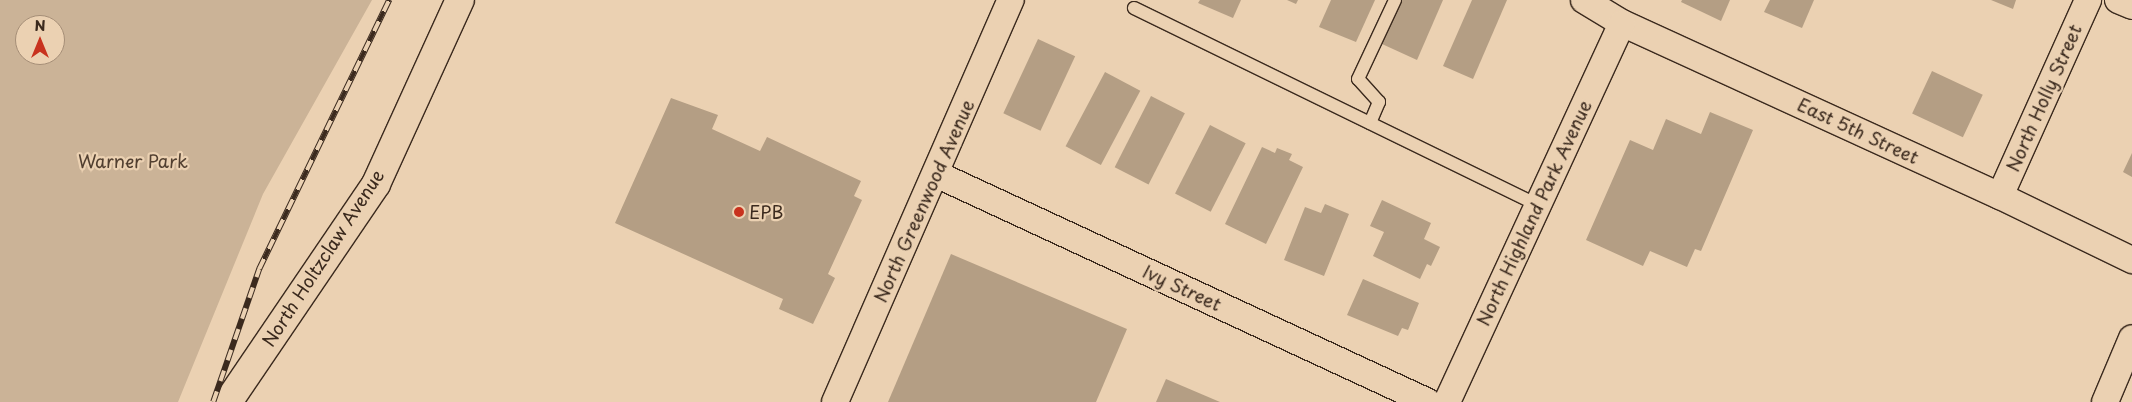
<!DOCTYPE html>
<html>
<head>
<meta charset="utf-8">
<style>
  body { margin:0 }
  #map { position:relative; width:2132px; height:402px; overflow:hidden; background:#ebd1b2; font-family:"Playpen Sans",sans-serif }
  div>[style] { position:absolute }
  .green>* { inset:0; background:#cbb397 }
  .building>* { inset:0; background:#b49e84; transform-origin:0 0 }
  .roads { filter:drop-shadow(1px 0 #3b2a1e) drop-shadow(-1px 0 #3b2a1e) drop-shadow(0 1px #3b2a1e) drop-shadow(0 -1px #3b2a1e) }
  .lane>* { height:12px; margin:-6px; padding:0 6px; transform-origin:6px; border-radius:6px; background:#ebd1b2 }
  .street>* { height:26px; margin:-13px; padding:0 13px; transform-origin:13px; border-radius:13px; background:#ebd1b2 }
  .secondary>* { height:28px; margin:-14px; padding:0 14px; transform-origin:14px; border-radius:14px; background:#ebd1b2 }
  .rail>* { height:5.5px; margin-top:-2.75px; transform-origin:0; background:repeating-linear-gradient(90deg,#ebd1b2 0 11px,#3b2a1e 0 22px); box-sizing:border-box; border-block:1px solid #3b2a1e }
  .dots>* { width:14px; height:14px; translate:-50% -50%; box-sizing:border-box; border:2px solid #ebd1b2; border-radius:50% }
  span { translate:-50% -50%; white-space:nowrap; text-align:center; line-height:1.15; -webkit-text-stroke:4.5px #ebd1b2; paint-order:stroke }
  .street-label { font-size:18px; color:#3b2a1e }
  .park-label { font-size:18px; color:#513f30 }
  .poi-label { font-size:18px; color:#3b2a1e }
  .left { translate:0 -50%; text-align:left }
  .north { position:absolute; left:15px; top:15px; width:50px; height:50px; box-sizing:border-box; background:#ebd1b2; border:1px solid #a58e77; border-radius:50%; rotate:0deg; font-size:14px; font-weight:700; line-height:20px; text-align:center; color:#3b2a1e }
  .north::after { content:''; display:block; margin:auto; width:18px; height:22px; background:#c8321e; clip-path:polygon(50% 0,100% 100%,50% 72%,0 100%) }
</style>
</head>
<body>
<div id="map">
  <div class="green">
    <i style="clip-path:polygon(evenodd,0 0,372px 0,263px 194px,178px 402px,0 402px,0 0,25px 25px,55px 25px,55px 55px,25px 55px,25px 25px)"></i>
  </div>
  <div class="building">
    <i style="clip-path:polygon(1200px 0,1241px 0,1233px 18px,1198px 3px)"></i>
    <i style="clip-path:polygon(1287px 0,1298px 0,1296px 4px)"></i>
    <i style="clip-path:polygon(1331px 0,1375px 0,1356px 42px,1319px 27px)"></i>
    <i style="clip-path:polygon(1402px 0,1443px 0,1417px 60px,1382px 44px)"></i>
    <i style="clip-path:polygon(1472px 0,1507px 0,1473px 79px,1443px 66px)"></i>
    <i style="clip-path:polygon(1682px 0,1730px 0,1721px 21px,1681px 2px)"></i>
    <i style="clip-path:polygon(1770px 0,1814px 0,1802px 28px,1764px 12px)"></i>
    <i style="clip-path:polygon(1991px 0,2016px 0,2013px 9px)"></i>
    <i style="left:1038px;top:39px;width:41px;height:82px;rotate:25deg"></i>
    <i style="left:1932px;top:71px;width:56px;height:47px;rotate:25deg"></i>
    <i style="left:1105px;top:72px;width:40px;height:84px;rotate:28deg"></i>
    <i style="left:1151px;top:96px;width:38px;height:80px;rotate:27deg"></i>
    <i style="clip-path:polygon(671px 98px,718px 115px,712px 129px,760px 151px,767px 137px,861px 181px,854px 196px,862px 200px,828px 274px,835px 278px,813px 324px,779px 309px,783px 299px,615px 223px)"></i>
    <i style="clip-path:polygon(1710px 112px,1753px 130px,1701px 251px,1695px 249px,1687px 267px,1650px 251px,1643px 266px,1586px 240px,1630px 140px,1653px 150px,1666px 119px,1701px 134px)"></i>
    <i style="left:1210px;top:125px;width:40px;height:77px;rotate:27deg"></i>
    <i style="clip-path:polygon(1262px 147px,1275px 153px,1277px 148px,1292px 154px,1289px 160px,1303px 167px,1266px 244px,1225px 224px)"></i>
    <i style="clip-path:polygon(2132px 153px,2132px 177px,2123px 172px)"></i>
    <i style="clip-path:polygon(1382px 200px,1431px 223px,1424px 239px,1440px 247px,1431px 266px,1427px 264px,1420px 279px,1373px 256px,1384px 232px,1370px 226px)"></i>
    <i style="clip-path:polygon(1325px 204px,1349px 214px,1324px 276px,1284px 260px,1305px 207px,1321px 213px)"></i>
    <i style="clip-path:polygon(951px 254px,1127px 329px,1096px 402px,888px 402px)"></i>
    <i style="clip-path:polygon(1363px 279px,1419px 303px,1408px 330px,1402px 328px,1398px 336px,1347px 315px)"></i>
    <i style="clip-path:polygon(1166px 379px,1220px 402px,1156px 402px)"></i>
  </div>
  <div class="roads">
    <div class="lane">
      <i style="left:1134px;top:8px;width:449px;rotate:26deg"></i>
      <i style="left:1370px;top:123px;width:23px;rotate:-67deg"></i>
      <i style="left:1379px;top:102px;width:31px;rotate:-132deg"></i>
      <i style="left:1358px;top:79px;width:87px;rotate:-64.9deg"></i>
    </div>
    <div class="street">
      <i style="left:1584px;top:0;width:44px;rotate:31.2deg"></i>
      <i style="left:1622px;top:23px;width:416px;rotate:24.6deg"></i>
      <i style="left:2000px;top:196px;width:147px;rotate:25.9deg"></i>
      <i style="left:2118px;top:0;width:15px;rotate:23deg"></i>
      <i style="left:936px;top:174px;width:542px;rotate:24.86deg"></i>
      <i style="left:2000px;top:196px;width:215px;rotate:-65.8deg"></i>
      <i style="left:835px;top:402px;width:439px;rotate:-66.4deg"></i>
      <i style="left:1447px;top:402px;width:417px;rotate:-65.2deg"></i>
      <i style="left:2105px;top:402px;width:69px;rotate:-67.1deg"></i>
    </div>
    <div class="secondary">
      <i style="left:228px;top:402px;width:263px;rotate:-55.8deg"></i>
      <i style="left:376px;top:184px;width:202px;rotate:-65.5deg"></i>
    </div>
  </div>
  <div class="rail">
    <i style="left:213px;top:402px;width:141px;rotate:-70.9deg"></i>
    <i style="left:259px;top:269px;width:299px;rotate:-64.2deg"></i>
  </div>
  <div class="dots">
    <i style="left:739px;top:212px;background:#c8321e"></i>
  </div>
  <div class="street-label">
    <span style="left:2044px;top:98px;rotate:-66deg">North Holly Street</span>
    <span style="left:1858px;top:131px;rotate:25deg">East 5th Street</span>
    <span style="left:924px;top:201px;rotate:-66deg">North Greenwood Avenue</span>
    <span style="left:1534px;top:213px;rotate:-65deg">North Highland Park Avenue</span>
    <span style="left:323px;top:258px;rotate:-57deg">North Holtzclaw Avenue</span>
    <span style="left:1182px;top:288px;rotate:25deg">Ivy Street</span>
  </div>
  <div class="park-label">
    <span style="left:133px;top:161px">Warner Park</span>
  </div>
  <div class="poi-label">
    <span class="left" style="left:749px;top:212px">EPB</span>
  </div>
  <div class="north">N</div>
</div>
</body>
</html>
